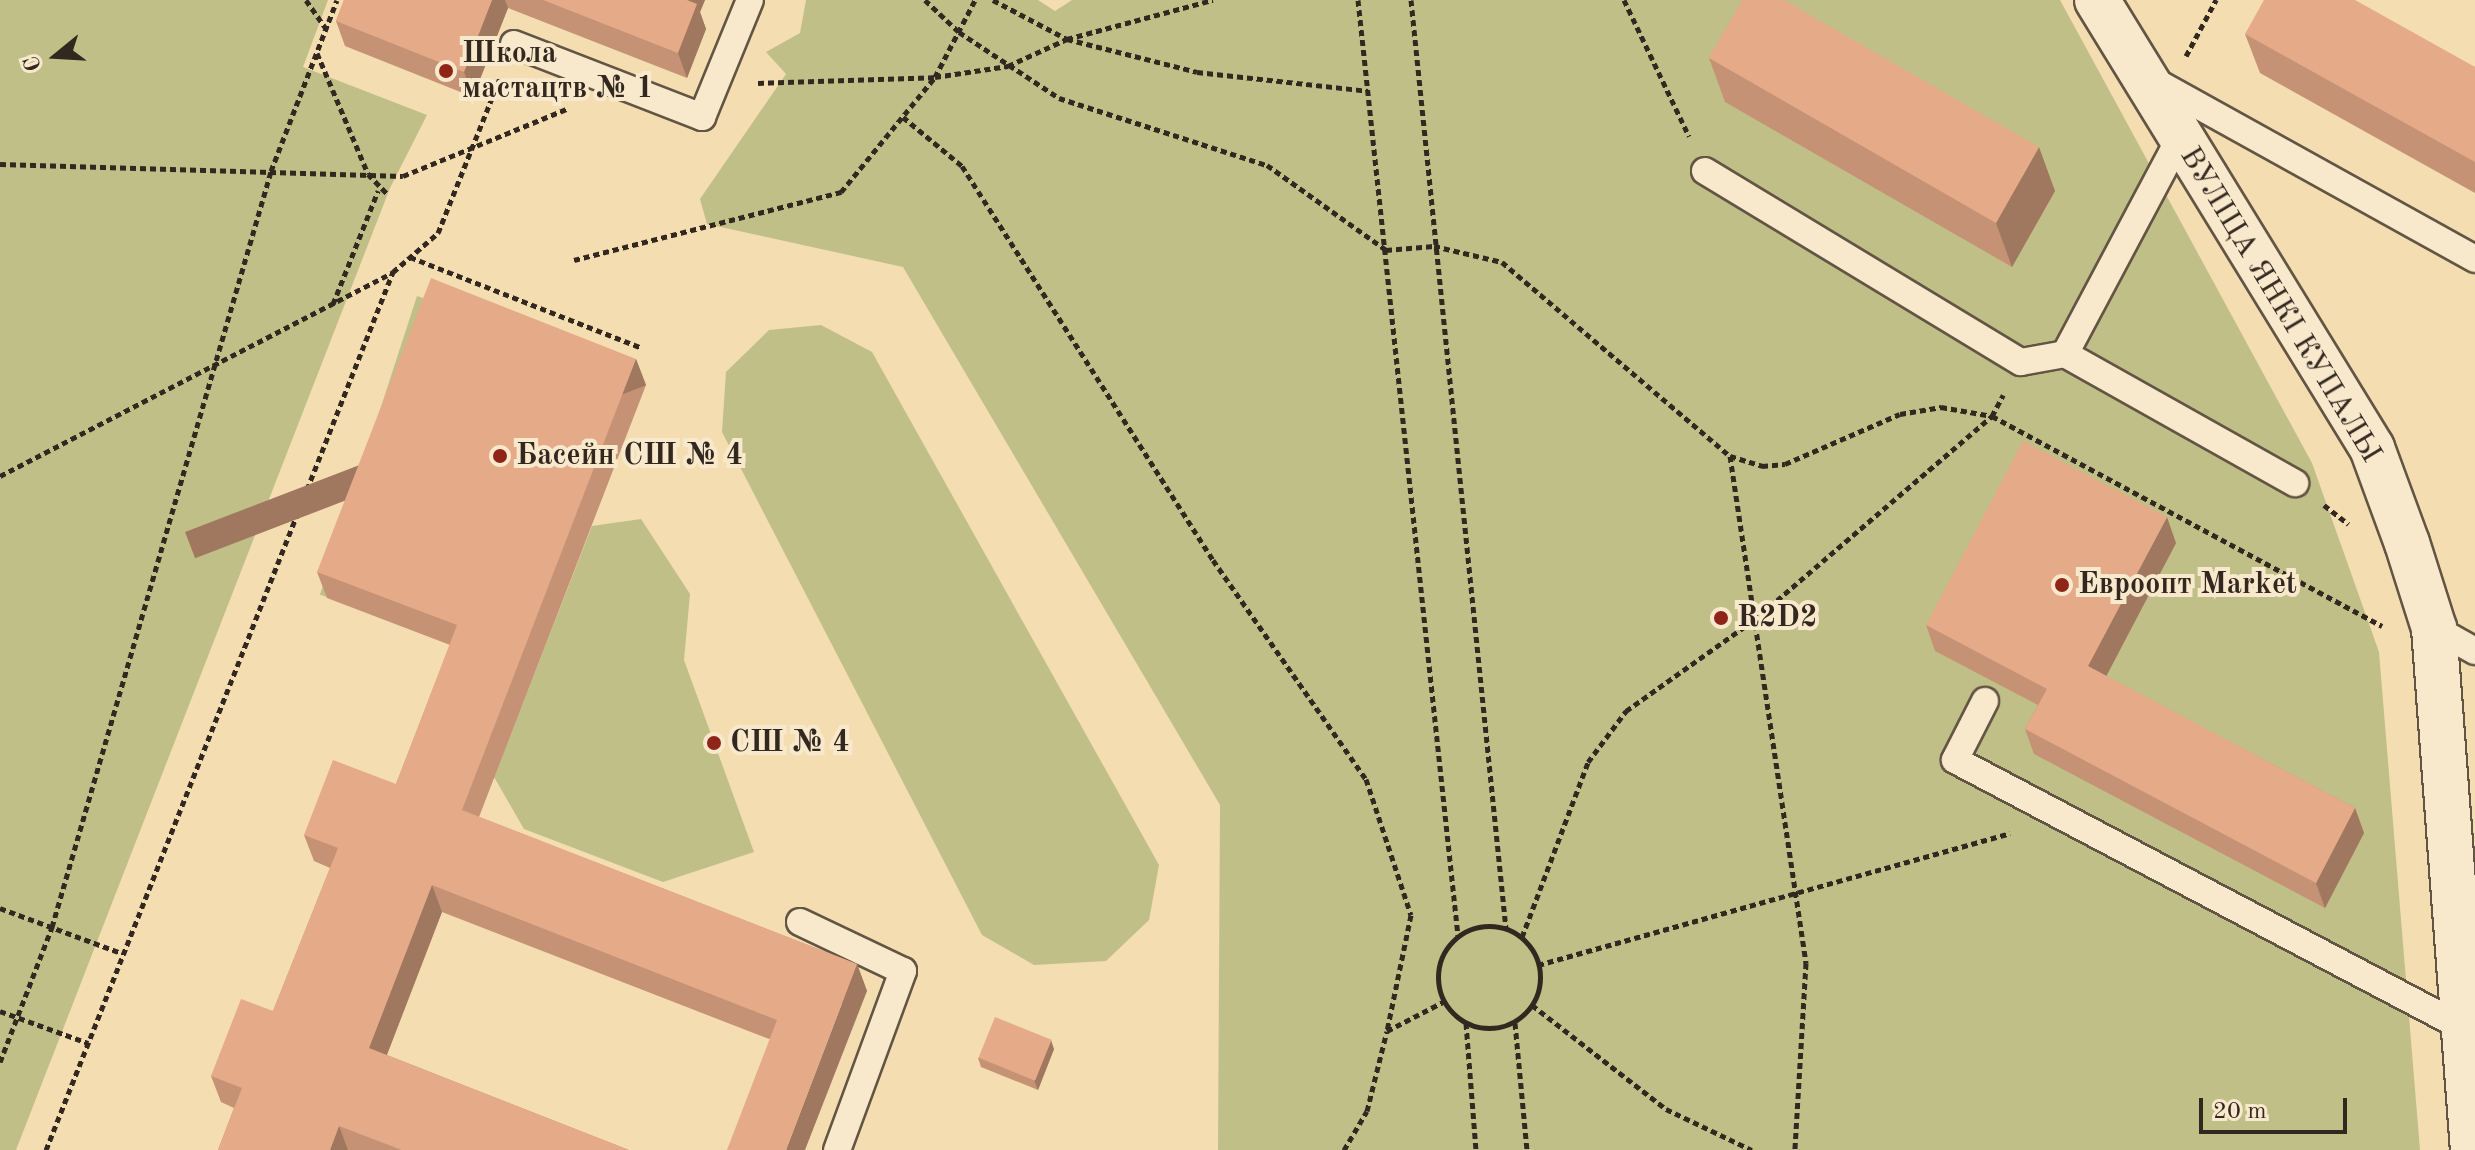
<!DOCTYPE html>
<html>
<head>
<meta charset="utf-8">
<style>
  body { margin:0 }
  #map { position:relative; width:2475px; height:1150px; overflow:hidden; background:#f4ddb1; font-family:"Old Standard TT",serif }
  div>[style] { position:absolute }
  .green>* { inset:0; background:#c0bf88; transform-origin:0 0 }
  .path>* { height:5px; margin-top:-2.5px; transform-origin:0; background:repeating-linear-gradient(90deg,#332820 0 6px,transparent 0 10px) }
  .path>.ring { margin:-2.5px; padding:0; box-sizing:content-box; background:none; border:5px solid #332820; border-radius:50% }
  .roads { filter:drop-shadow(2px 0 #635544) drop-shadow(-2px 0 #635544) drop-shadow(0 2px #635544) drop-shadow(0 -2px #635544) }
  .lane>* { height:26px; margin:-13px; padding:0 13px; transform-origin:13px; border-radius:13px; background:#f8e9cc }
  .street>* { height:44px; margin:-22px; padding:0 22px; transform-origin:22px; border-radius:22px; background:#f8e9cc }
  .wall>* { inset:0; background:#c59275 }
  .shaded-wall>* { inset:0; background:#a0775f; transform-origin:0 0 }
  .building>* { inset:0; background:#e5aa88; transform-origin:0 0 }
  .dots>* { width:22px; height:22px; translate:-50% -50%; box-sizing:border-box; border:4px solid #f8e9cc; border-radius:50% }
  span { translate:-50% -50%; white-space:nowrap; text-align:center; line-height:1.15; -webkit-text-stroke:8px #f8e9cc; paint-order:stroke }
  .poi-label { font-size:30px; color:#332820; font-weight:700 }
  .left { translate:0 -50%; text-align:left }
  .street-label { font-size:30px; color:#332820 }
  .north { position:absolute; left:16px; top:16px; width:80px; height:80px; -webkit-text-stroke:6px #f8e9cc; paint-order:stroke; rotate:252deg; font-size:22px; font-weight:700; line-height:32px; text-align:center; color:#332820 }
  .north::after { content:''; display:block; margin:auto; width:28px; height:36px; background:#332820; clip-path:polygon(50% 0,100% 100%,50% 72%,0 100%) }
  .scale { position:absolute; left:2199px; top:1098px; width:148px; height:36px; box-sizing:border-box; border:4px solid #332820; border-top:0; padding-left:10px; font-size:24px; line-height:28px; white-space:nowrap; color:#332820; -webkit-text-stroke:6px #f8e9cc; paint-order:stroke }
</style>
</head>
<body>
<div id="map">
  <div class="green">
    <i style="clip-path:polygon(0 0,328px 0,303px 67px,427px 115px,390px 188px,16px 1150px,0 1150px)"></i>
    <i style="clip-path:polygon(806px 0,1038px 0,1055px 11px,1072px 0,2060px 0,2312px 463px,2379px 652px,2420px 1150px,1218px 1150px,1220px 805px,903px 267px,707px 224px,700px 199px,786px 74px,766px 52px,800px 33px)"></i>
    <i style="left:417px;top:296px;width:22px;height:314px;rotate:18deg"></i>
    <i style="clip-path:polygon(821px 325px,872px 352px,1159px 865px,1149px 920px,1106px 961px,1034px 965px,982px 935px,722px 432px,726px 372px,769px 330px)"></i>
    <i style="clip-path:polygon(641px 519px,690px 594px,684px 660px,754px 852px,663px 882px,524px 829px,494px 777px,592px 526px)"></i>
  </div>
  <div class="path">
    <i style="left:306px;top:0;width:35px;rotate:55deg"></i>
    <i style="left:925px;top:0;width:47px;rotate:43.3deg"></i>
    <i style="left:959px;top:32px;width:120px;rotate:33.4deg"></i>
    <i style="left:1059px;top:98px;width:219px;rotate:17.9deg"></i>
    <i style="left:1267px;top:165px;width:146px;rotate:35.5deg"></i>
    <i style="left:1386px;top:250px;width:48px;rotate:-4.8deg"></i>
    <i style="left:1434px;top:246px;width:70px;rotate:13.2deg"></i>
    <i style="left:1502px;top:262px;width:299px;rotate:40.4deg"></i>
    <i style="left:1730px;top:456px;width:34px;rotate:17deg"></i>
    <i style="left:1762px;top:466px;width:23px;rotate:-5deg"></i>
    <i style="left:1785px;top:464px;width:125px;rotate:-23.5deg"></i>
    <i style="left:1900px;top:414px;width:42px;rotate:-9.7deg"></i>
    <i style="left:1941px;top:407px;width:52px;rotate:10deg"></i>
    <i style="left:1992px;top:416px;width:443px;rotate:28.3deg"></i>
    <i style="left:993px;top:0;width:84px;rotate:27.8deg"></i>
    <i style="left:1067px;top:39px;width:134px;rotate:14.2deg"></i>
    <i style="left:1197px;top:72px;width:172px;rotate:6.3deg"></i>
    <i style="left:1358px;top:0;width:941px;rotate:83.9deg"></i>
    <i style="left:1411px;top:0;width:934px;rotate:84.16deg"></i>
    <i style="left:1624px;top:0;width:151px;rotate:64.5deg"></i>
    <i style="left:317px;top:53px;width:131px;rotate:67.1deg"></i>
    <i style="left:368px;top:174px;width:29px;rotate:46deg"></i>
    <i style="left:2186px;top:56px;width:64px;rotate:-61.8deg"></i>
    <i style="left:758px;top:83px;width:177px;rotate:-1.9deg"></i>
    <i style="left:935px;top:77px;width:74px;rotate:-8.6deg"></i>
    <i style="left:1008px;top:66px;width:65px;rotate:-24.6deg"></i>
    <i style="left:1067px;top:39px;width:151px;rotate:-15deg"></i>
    <i style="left:903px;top:117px;width:77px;rotate:39.7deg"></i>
    <i style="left:962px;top:166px;width:467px;rotate:57.5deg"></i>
    <i style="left:1213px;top:560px;width:267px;rotate:55.1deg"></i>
    <i style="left:1366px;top:779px;width:143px;rotate:71.7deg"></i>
    <i style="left:1411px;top:915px;width:118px;rotate:101.7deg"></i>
    <i style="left:0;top:164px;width:403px;rotate:1.7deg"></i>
    <i style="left:403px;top:176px;width:179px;rotate:-22.3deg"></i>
    <i style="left:410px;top:257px;width:247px;rotate:21.4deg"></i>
    <i style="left:574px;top:260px;width:276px;rotate:-14.3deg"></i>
    <i style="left:841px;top:192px;width:149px;rotate:-50.7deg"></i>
    <i style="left:935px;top:77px;width:87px;rotate:-62.5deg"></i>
    <i style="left:333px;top:304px;width:122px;rotate:-68.3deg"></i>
    <i style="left:1730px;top:456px;width:513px;rotate:81.47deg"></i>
    <i style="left:1806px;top:963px;width:187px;rotate:93.4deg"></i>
    <i style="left:0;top:476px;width:443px;rotate:-27.4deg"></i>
    <i style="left:2324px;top:505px;width:31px;rotate:38deg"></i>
    <i style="left:0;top:908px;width:129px;rotate:20.4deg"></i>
    <i class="ring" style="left:1438px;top:926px;width:97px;height:97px"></i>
    <i style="left:1522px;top:937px;width:187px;rotate:-69.3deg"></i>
    <i style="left:1588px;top:762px;width:64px;rotate:-53.3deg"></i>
    <i style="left:1626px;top:711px;width:157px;rotate:-35.4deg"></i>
    <i style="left:1754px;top:620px;width:313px;rotate:-40.6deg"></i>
    <i style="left:1992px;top:416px;width:24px;rotate:-62deg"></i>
    <i style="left:1538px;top:965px;width:490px;rotate:-15.6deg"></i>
    <i style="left:1532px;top:1005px;width:170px;rotate:37.8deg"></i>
    <i style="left:1666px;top:1109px;width:95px;rotate:25.5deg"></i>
    <i style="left:0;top:1011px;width:94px;rotate:20deg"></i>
    <i style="left:1466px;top:1023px;width:127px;rotate:85.5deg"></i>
    <i style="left:1515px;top:1023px;width:128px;rotate:84.6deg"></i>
    <i style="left:0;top:1062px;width:145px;rotate:-68.9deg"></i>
    <i style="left:52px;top:927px;width:787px;rotate:-73.84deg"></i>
    <i style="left:271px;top:171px;width:183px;rotate:-68.9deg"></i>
    <i style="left:46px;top:1150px;width:944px;rotate:-68.44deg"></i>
    <i style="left:393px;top:272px;width:60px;rotate:-40.9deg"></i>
    <i style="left:438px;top:233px;width:167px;rotate:-68.2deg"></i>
    <i style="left:1344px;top:1150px;width:45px;rotate:-59.5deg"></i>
    <i style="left:1367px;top:1111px;width:82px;rotate:-76deg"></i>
    <i style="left:1387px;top:1031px;width:63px;rotate:-27.4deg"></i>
  </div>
  <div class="roads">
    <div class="lane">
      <i style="left:514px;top:44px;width:202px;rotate:21.2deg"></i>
      <i style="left:702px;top:117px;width:126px;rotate:-67.7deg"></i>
      <i style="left:2154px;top:81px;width:367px;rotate:29deg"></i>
      <i style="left:1705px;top:171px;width:369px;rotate:31.2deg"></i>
      <i style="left:2021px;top:362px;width:45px;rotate:-10.3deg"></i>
      <i style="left:2065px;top:354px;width:264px;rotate:29.3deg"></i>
      <i style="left:2065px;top:354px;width:245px;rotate:-62deg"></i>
      <i style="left:2434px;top:628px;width:47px;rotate:29.3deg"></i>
      <i style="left:1985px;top:701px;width:66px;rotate:117deg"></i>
      <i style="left:1955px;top:760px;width:575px;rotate:27.77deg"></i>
      <i style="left:800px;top:922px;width:114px;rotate:25.4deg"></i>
      <i style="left:903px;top:971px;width:191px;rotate:110.2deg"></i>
    </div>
    <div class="street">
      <i style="left:2097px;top:0;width:526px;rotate:58.46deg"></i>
      <i style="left:2372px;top:448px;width:101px;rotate:69.8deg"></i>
      <i style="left:2407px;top:543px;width:89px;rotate:72.4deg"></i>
      <i style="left:2434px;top:628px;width:523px;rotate:85.73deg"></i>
    </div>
  </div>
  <div class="wall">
    <i style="clip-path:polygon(344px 0,705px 0,700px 12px,706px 29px,687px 78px,508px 8px,473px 97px,345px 46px,336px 21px)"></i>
    <i style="clip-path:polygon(2245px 34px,2475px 67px,2475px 193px,2260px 73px)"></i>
    <i style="clip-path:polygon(1709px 58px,2055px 191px,2012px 267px,1725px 102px)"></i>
    <i style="clip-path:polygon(636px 359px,646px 385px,479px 817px,857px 964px,867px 991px,769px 1039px,442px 912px,387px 1055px,629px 1150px,218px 1150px,234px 1108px,221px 1102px,211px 1076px,273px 1011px,330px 868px,314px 861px,304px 835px,396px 784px,450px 645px,327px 598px,317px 572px)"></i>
    <i style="clip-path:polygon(2176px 543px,2106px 676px,2355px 808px,2364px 833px,2325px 908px,2034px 754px,2025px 729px,2038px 705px,1935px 651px,1926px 625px)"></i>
    <i style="clip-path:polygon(1054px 1049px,1038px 1090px,981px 1067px,978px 1058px)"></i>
  </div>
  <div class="shaded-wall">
    <i style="clip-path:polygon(492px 0,505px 0,508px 8px,473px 97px,464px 72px)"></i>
    <i style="clip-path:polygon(686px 0,705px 0,700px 12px,706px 29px,687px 78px,678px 53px)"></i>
    <i style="clip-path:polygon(2039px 147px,2055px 191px,2012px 267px,1996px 223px)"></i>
    <i style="left:636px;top:359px;width:28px;height:483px;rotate:69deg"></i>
    <i style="clip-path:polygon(2167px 517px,2176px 543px,2098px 692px,2088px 666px)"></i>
    <i style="clip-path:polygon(2355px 808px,2364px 833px,2325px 908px,2316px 883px)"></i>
    <i style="clip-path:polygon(432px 885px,442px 912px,379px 1075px,369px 1048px)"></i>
    <i style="clip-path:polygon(857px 964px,867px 991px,805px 1150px,786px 1150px)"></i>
    <i style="clip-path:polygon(1051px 1040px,1054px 1049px,1038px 1090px,1034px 1080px)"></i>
    <i style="clip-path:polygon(339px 1126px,348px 1150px,330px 1150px)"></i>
  </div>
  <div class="building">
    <i style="clip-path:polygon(344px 0,492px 0,464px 72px,336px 21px)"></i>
    <i style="clip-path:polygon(543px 0,687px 0,697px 4px,678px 53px)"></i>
    <i style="clip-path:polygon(1742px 0,1784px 0,2039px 147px,1996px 223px,1709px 58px)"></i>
    <i style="clip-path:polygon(2264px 0,2355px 0,2475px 67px,2475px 162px,2245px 34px)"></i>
    <i style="clip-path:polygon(431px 278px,636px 359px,462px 810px,857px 964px,786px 1150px,727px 1150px,777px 1020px,432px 885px,369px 1048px,629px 1150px,402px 1150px,339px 1126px,330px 1150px,218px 1150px,242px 1088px,211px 1076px,241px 999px,273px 1011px,338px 848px,304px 835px,333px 760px,396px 784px,457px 625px,317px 572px)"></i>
    <i style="clip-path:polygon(2023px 441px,2167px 517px,2088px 666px,2355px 808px,2316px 883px,2025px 729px,2047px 689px,1926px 625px)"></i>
    <i style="left:995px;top:1017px;width:61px;height:44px;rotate:22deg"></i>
  </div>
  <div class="dots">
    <i style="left:446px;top:71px;background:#8f2418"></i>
    <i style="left:500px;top:456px;background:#8f2418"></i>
    <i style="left:2062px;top:585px;background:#8f2418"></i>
    <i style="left:1721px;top:618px;background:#8f2418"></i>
    <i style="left:714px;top:743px;background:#8f2418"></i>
  </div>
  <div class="poi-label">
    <span class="left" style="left:462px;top:71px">Школа<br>мастацтв № 1</span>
    <span class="left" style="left:516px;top:456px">Басейн СШ № 4</span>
    <span class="left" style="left:2078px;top:585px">Евроопт Market</span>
    <span class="left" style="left:1737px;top:618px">R2D2</span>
    <span class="left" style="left:730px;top:743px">СШ № 4</span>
  </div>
  <div class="street-label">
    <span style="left:2280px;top:305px;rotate:59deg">ВУЛІЦА ЯНКІ КУПАЛЫ</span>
  </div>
  <div class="north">С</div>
  <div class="scale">20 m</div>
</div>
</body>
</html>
